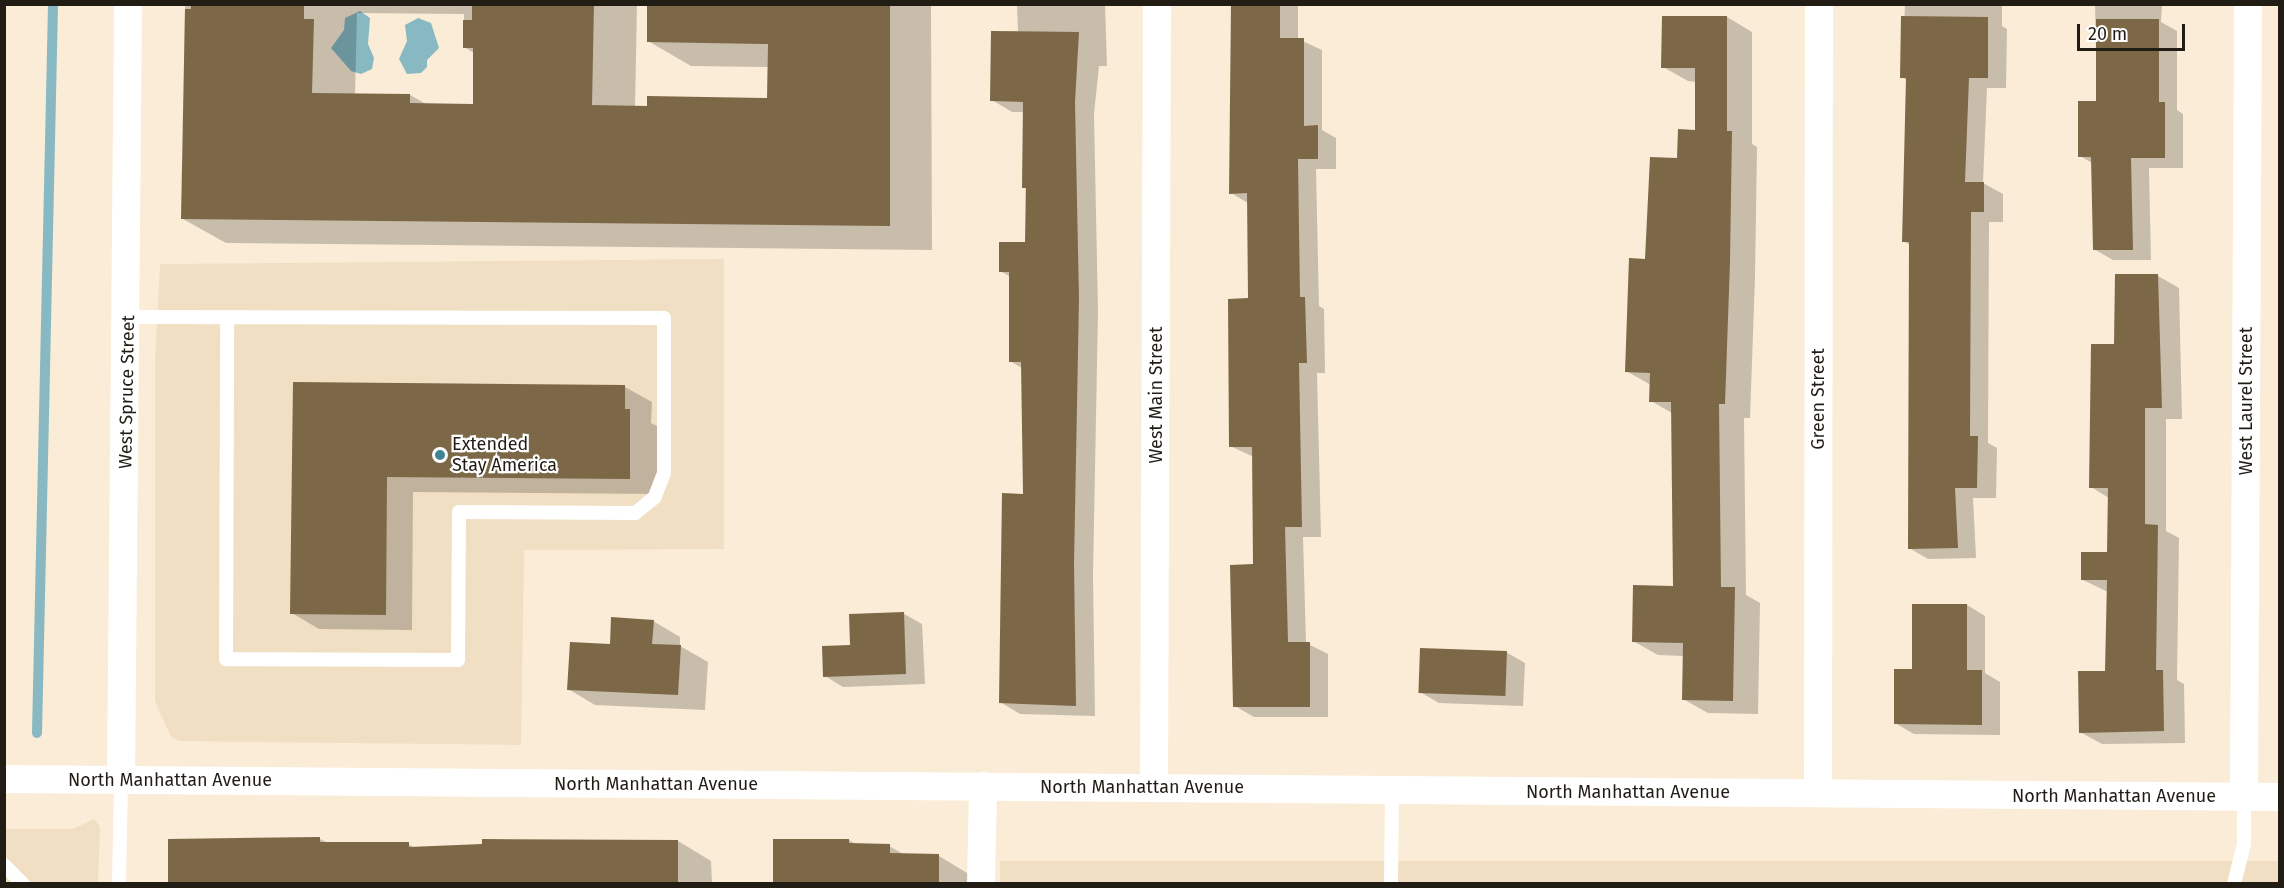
<!DOCTYPE html>
<html>
<head>
<meta charset="utf-8">
<style>
  body { margin:0 }
  #map { position:relative; width:2284px; height:888px; overflow:hidden; background:#faecd6; font-family:"Fira Sans",sans-serif }
  div>[style] { position:absolute }
  .built>* { inset:0; background:#f1dfc3; transform-origin:0 0 }
  .water>* { inset:0; background:#88b9c3 }
  .shadow>* { inset:0; background:#0003 }
  .stream>* { height:10px; margin:-5px; padding:0 5px; transform-origin:5px; border-radius:5px; background:#88b9c3 }
  .building>* { inset:0; background:#7c6847; transform-origin:0 0 }
  .service>* { height:14px; margin:-7px; padding:0 7px; transform-origin:7px; border-radius:7px; background:#fff }
  .minor>* { height:28px; margin:-14px; padding:0 14px; transform-origin:14px; border-radius:14px; background:#fff }
  .dots>* { width:16px; height:16px; translate:-50% -50%; box-sizing:border-box; border:3px solid #fff; border-radius:50% }
  span { translate:-50% -50%; white-space:nowrap; text-align:center; line-height:1.15; -webkit-text-stroke:4.5px #fff; paint-order:stroke }
  .street-label { font-size:18px; color:#211c14 }
  .poi-label { font-size:18px; color:#211c14 }
  .left { translate:0 -50%; text-align:left }
  .frame { position:absolute; inset:0; border:6px solid #211c14; pointer-events:none }
  .scale { position:absolute; left:2077px; top:24px; width:108px; height:27px; box-sizing:border-box; border:3px solid #211c14; border-top:0; padding-left:8px; font-size:18px; line-height:21px; white-space:nowrap; color:#211c14; -webkit-text-stroke:4px #fff; paint-order:stroke }
</style>
</head>
<body>
<div id="map">
  <div class="built">
    <i style="clip-path:polygon(724px 259px,724px 549px,524px 550px,521px 745px,179px 741px,171px 737px,155px 701px,155px 362px,160px 264px)"></i>
    <i style="clip-path:polygon(94px 819px,100px 827px,98px 883px,5px 884px,5px 829px,73px 829px)"></i>
    <i style="left:1000px;top:861px;width:1280px;height:23px"></i>
  </div>
  <div class="water">
    <i style="clip-path:polygon(360px 11px,370px 18px,368px 44px,374px 58px,372px 69px,361px 74px,351px 71px,331px 48px,344px 30px,345px 18px)"></i>
    <i style="clip-path:polygon(418px 18px,431px 23px,439px 48px,427px 60px,427px 67px,421px 73px,407px 74px,399px 59px,407px 41px,405px 25px)"></i>
  </div>
  <div class="shadow">
    <i style="clip-path:polygon(evenodd,185px 4px,637px 4px,635px 108px,769px 99px,769px 67px,691px 66px,648px 41px,648px 4px,931px 4px,932px 250px,226px 243px,183px 219px,185px 4px,357px 13px,464px 14px,464px 47px,474px 53px,474px 105px,426px 104px,410px 95px,355px 95px,357px 13px)"></i>
    <i style="clip-path:polygon(1017px 4px,1105px 4px,1107px 66px,1099px 66px,1094px 114px,1098px 311px,1093px 576px,1095px 716px,1020px 714px,1000px 702px,1025px 495px,1022px 368px,1010px 361px,1011px 277px,1000px 271px,1026px 244px,1025px 112px,1012px 112px,992px 100px,1018px 33px)"></i>
    <i style="clip-path:polygon(1231px 4px,1298px 4px,1298px 39px,1322px 50px,1322px 130px,1336px 138px,1336px 169px,1316px 169px,1319px 306px,1324px 309px,1325px 373px,1317px 373px,1321px 537px,1303px 537px,1306px 643px,1328px 654px,1328px 717px,1254px 717px,1235px 706px,1255px 565px,1254px 457px,1230px 446px,1249px 300px,1248px 203px,1231px 193px)"></i>
    <i style="clip-path:polygon(1905px 4px,2002px 4px,2002px 26px,2007px 29px,2006px 88px,1987px 88px,1983px 183px,2003px 194px,2003px 222px,1989px 222px,1988px 443px,1997px 448px,1996px 498px,1973px 498px,1976px 558px,1928px 559px,1909px 548px,1910px 245px,1903px 241px,1907px 80px,1902px 77px)"></i>
    <i style="clip-path:polygon(2095px 4px,2162px 4px,2161px 22px,2177px 31px,2177px 110px,2183px 114px,2183px 168px,2149px 168px,2151px 260px,2113px 260px,2094px 249px,2092px 163px,2080px 156px,2097px 102px)"></i>
    <i style="clip-path:polygon(1664px 17px,1727px 17px,1752px 32px,1752px 144px,1757px 147px,1755px 277px,1750px 418px,1744px 418px,1746px 595px,1760px 603px,1758px 714px,1708px 713px,1683px 699px,1684px 656px,1658px 655px,1633px 641px,1674px 587px,1672px 413px,1651px 401px,1651px 385px,1626px 371px,1647px 260px,1678px 160px,1697px 131px,1697px 82px,1688px 81px,1663px 67px)"></i>
    <i style="clip-path:polygon(2158px 276px,2179px 288px,2182px 419px,2166px 419px,2166px 531px,2179px 538px,2177px 680px,2184px 684px,2185px 743px,2102px 744px,2080px 732px,2106px 672px,2108px 592px,2083px 580px,2108px 553px,2109px 498px,2091px 487px,2116px 346px)"></i>
    <i style="clip-path:polygon(294px 384px,625px 387px,652px 402px,651px 423px,657px 426px,657px 494px,413px 492px,412px 630px,319px 629px,292px 613px)"></i>
    <i style="clip-path:polygon(1967px 605px,1985px 616px,1985px 673px,2000px 682px,2000px 735px,1914px 734px,1895px 723px)"></i>
    <i style="clip-path:polygon(904px 614px,922px 624px,925px 684px,843px 687px,825px 676px,851px 646px)"></i>
    <i style="clip-path:polygon(653px 621px,680px 637px,680px 646px,708px 662px,705px 710px,595px 705px,568px 689px)"></i>
    <i style="clip-path:polygon(1506px 652px,1525px 663px,1523px 706px,1439px 703px,1420px 692px)"></i>
    <i style="clip-path:polygon(320px 839px,328px 843px,408px 844px,415px 848px,678px 841px,711px 861px,712px 884px,169px 884px)"></i>
    <i style="clip-path:polygon(849px 840px,857px 845px,889px 846px,905px 855px,939px 856px,972px 876px,972px 884px,774px 884px)"></i>
  </div>
  <div class="stream">
    <i style="left:37px;top:733px;width:729px;rotate:-88.74deg"></i>
  </div>
  <div class="building">
    <i style="clip-path:polygon(191px 4px,304px 4px,304px 19px,314px 19px,312px 93px,410px 94px,410px 103px,473px 104px,473px 48px,463px 48px,463px 20px,472px 20px,472px 4px,594px 4px,592px 105px,647px 106px,647px 96px,767px 98px,768px 44px,647px 42px,647px 4px,890px 4px,890px 226px,181px 219px,185px 9px,191px 9px)"></i>
    <i style="clip-path:polygon(1231px 4px,1280px 4px,1280px 38px,1304px 38px,1304px 126px,1318px 125px,1318px 159px,1298px 159px,1300px 297px,1305px 297px,1307px 363px,1299px 363px,1302px 527px,1285px 527px,1288px 642px,1310px 642px,1310px 707px,1233px 707px,1230px 565px,1253px 564px,1252px 447px,1229px 447px,1228px 299px,1248px 298px,1247px 193px,1229px 194px)"></i>
    <i style="clip-path:polygon(1662px 16px,1727px 16px,1727px 131px,1732px 131px,1730px 262px,1725px 404px,1719px 404px,1721px 587px,1735px 587px,1733px 701px,1682px 700px,1683px 643px,1632px 642px,1633px 585px,1673px 586px,1671px 402px,1649px 402px,1650px 373px,1625px 372px,1629px 258px,1645px 259px,1650px 157px,1677px 158px,1678px 129px,1695px 130px,1695px 68px,1661px 68px)"></i>
    <i style="clip-path:polygon(1901px 16px,1988px 17px,1988px 78px,1969px 78px,1965px 182px,1984px 182px,1984px 212px,1971px 212px,1970px 436px,1978px 436px,1977px 488px,1955px 488px,1958px 548px,1908px 549px,1909px 242px,1902px 242px,1906px 78px,1900px 78px)"></i>
    <i style="clip-path:polygon(2096px 19px,2159px 19px,2159px 102px,2165px 102px,2165px 158px,2131px 158px,2133px 250px,2093px 250px,2091px 157px,2078px 157px,2078px 101px,2096px 101px)"></i>
    <i style="clip-path:polygon(991px 31px,1079px 32px,1075px 102px,1079px 299px,1074px 564px,1076px 706px,999px 703px,1002px 493px,1023px 494px,1021px 362px,1009px 362px,1009px 272px,999px 272px,999px 242px,1025px 242px,1026px 188px,1022px 188px,1023px 102px,990px 101px)"></i>
    <i style="clip-path:polygon(2115px 274px,2158px 274px,2162px 408px,2145px 408px,2145px 524px,2158px 525px,2156px 670px,2163px 670px,2164px 731px,2079px 733px,2078px 671px,2105px 671px,2107px 580px,2081px 580px,2081px 552px,2107px 552px,2108px 488px,2089px 488px,2091px 344px,2114px 344px)"></i>
    <i style="clip-path:polygon(293px 382px,625px 385px,625px 409px,630px 409px,630px 479px,387px 477px,386px 615px,290px 614px)"></i>
    <i style="clip-path:polygon(1912px 604px,1967px 604px,1967px 670px,1982px 670px,1982px 725px,1894px 724px,1894px 669px,1912px 669px)"></i>
    <i style="clip-path:polygon(904px 612px,906px 674px,823px 677px,822px 646px,850px 645px,849px 614px)"></i>
    <i style="clip-path:polygon(611px 617px,654px 620px,652px 644px,681px 645px,678px 695px,567px 690px,570px 642px,610px 644px)"></i>
    <i style="left:1420px;top:648px;width:87px;height:45px;rotate:2deg"></i>
    <i style="clip-path:polygon(320px 837px,320px 842px,409px 842px,409px 847px,482px 844px,482px 839px,678px 840px,678px 884px,168px 884px,168px 839px)"></i>
    <i style="clip-path:polygon(773px 839px,849px 839px,849px 843px,890px 844px,890px 853px,939px 854px,939px 884px,773px 884px)"></i>
  </div>
  <div class="service">
    <i style="left:128px;top:317px;width:536px;rotate:0.11deg"></i>
    <i style="left:664px;top:318px;width:155px;rotate:90deg"></i>
    <i style="left:664px;top:473px;width:26px;rotate:111deg"></i>
    <i style="left:655px;top:497px;width:26px;rotate:141deg"></i>
    <i style="left:635px;top:513px;width:176px;rotate:-179.7deg"></i>
    <i style="left:459px;top:512px;width:148px;rotate:90.4deg"></i>
    <i style="left:458px;top:660px;width:232px;rotate:-179.8deg"></i>
    <i style="left:226px;top:659px;width:341px;rotate:-89.8deg"></i>
    <i style="left:4px;top:865px;width:27px;rotate:45deg"></i>
    <i style="left:119px;top:884px;width:104px;rotate:-88.9deg"></i>
    <i style="left:1391px;top:884px;width:94px;rotate:-89.4deg"></i>
    <i style="left:2234px;top:884px;width:41px;rotate:-76deg"></i>
    <i style="left:2244px;top:844px;width:47px;rotate:-90deg"></i>
  </div>
  <div class="minor">
    <i style="left:4px;top:779px;width:2276px;rotate:0.45deg"></i>
    <i style="left:121px;top:780px;width:776px;rotate:-89.48deg"></i>
    <i style="left:1154px;top:786px;width:782px;rotate:-89.78deg"></i>
    <i style="left:1818px;top:793px;width:789px;rotate:-89.93deg"></i>
    <i style="left:2244px;top:797px;width:793px;rotate:-89.71deg"></i>
    <i style="left:981px;top:884px;width:98px;rotate:-88.8deg"></i>
  </div>
  <div class="dots">
    <i style="left:440px;top:455px;background:#3f8491"></i>
  </div>
  <div class="street-label">
    <span style="left:127px;top:392px;rotate:-89deg">West Spruce Street</span>
    <span style="left:1156px;top:395px;rotate:-90deg">West Main Street</span>
    <span style="left:1818px;top:399px;rotate:-90deg">Green Street</span>
    <span style="left:2246px;top:401px;rotate:-90deg">West Laurel Street</span>
    <span style="left:170px;top:780px">North Manhattan Avenue</span>
    <span style="left:656px;top:784px">North Manhattan Avenue</span>
    <span style="left:1142px;top:787px">North Manhattan Avenue</span>
    <span style="left:1628px;top:792px">North Manhattan Avenue</span>
    <span style="left:2114px;top:796px">North Manhattan Avenue</span>
  </div>
  <div class="poi-label">
    <span class="left" style="left:452px;top:455px">Extended<br>Stay America</span>
  </div>
  <div class="frame"></div>
  <div class="scale">20 m</div>
</div>
</body>
</html>
